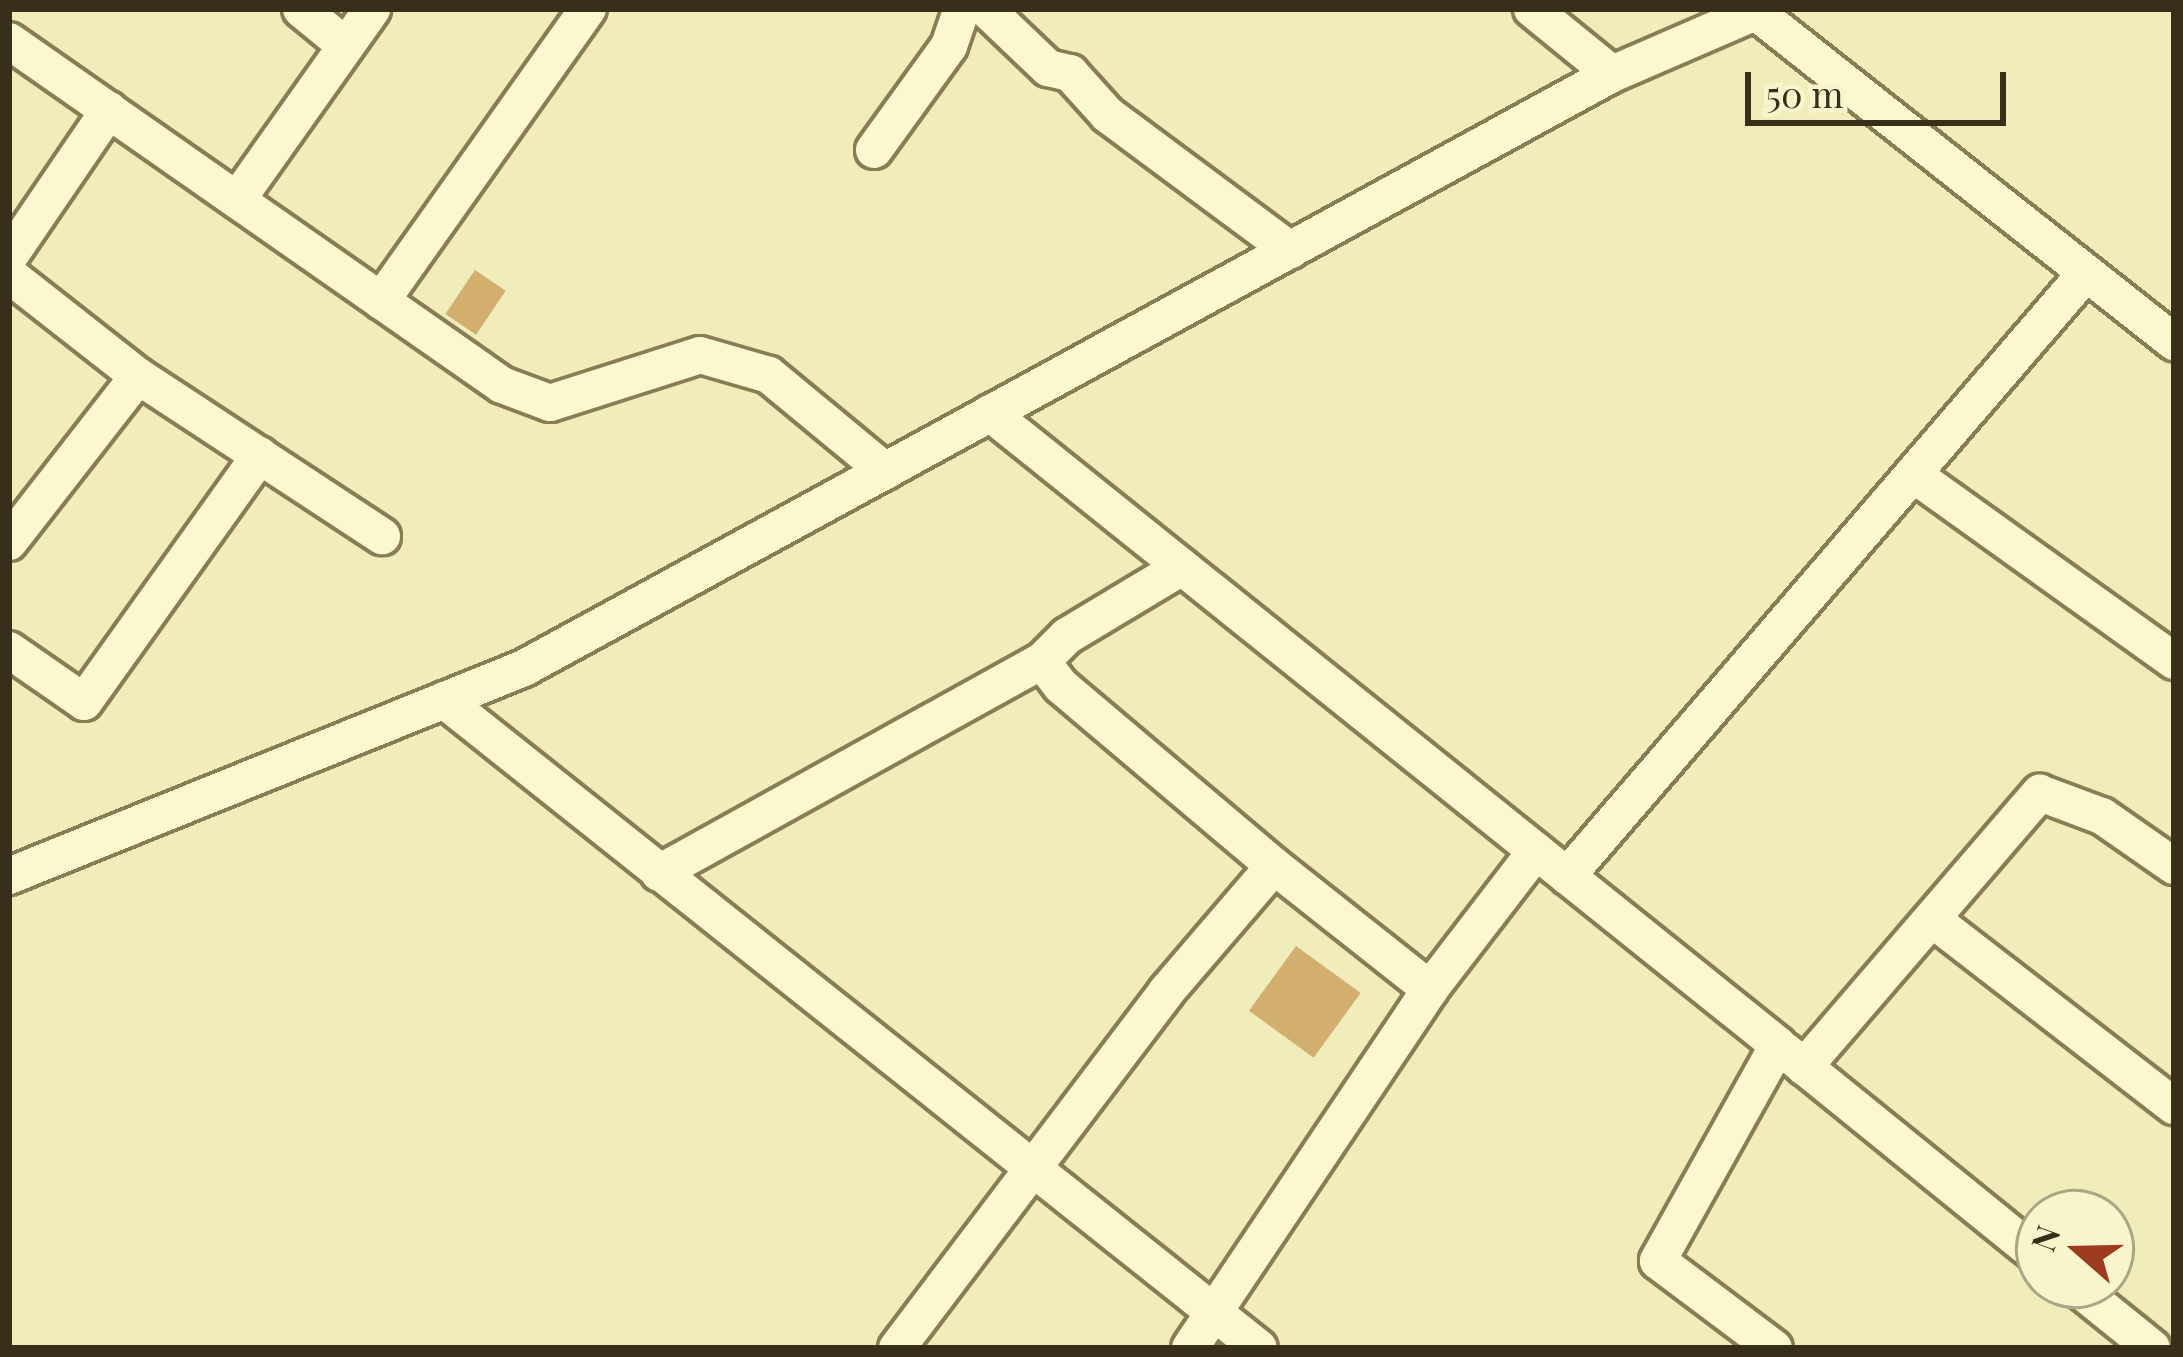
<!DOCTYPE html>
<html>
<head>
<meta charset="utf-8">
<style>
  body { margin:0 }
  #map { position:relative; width:2183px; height:1357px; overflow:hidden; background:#f1edbb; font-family:"Playfair Display",serif }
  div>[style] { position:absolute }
  .building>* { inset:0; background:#d2af6e; transform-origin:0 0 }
  .roads { filter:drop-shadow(3px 0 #897d54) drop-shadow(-3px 0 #897d54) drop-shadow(0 3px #897d54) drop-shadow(0 -3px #897d54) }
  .street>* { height:36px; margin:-18px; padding:0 18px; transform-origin:18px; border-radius:18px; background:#fbf8cf }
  span { translate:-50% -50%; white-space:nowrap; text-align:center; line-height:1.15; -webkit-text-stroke:9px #f8f5cc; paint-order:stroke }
  .frame { position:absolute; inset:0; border:12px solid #372f1a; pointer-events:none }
  .north { position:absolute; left:2015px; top:1189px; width:120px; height:120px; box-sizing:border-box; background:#f8f5cc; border:3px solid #aba685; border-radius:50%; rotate:290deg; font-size:33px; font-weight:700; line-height:48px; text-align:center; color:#372f1a }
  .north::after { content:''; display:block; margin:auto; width:42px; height:54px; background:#9d3b1f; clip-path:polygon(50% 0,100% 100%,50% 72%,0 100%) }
  .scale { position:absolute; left:1745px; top:72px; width:261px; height:54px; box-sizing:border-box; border:6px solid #372f1a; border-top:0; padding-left:15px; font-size:36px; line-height:42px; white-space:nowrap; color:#372f1a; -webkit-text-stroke:9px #f8f5cc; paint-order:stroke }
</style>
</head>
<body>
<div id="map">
  <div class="building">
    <i style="left:475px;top:270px;width:37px;height:53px;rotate:34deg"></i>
    <i style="left:1296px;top:946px;width:80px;height:80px;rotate:36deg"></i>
  </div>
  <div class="roads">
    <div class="street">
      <i style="left:301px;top:9px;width:58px;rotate:39.4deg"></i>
      <i style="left:986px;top:9px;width:86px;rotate:43.6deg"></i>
      <i style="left:1048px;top:68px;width:23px;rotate:13deg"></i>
      <i style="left:1070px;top:73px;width:57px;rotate:47.9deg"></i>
      <i style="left:1108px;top:115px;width:227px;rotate:36.6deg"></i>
      <i style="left:1532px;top:9px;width:103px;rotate:39.1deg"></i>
      <i style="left:1752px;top:9px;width:538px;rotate:38.28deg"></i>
      <i style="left:9px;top:41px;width:601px;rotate:34.91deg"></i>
      <i style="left:502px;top:385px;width:51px;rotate:20.6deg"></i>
      <i style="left:550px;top:403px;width:157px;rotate:-17.7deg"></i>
      <i style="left:700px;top:355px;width:72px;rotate:16.2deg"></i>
      <i style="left:769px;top:375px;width:151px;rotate:39.6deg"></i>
      <i style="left:874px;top:150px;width:128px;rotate:-54.2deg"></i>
      <i style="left:949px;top:46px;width:39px;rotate:-71deg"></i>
      <i style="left:237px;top:200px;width:234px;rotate:-54.7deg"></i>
      <i style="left:9px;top:257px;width:178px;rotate:-55.8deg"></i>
      <i style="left:9px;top:275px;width:164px;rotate:38.1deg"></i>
      <i style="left:138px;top:376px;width:292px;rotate:33.3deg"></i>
      <i style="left:381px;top:301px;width:358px;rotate:-54.7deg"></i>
      <i style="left:990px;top:413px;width:1010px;rotate:38.73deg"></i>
      <i style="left:1778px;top:1045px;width:247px;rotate:119.1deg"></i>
      <i style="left:1658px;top:1261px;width:145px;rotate:36.9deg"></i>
      <i style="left:1913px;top:474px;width:321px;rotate:35.6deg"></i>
      <i style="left:9px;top:542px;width:210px;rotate:-52.1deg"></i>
      <i style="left:9px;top:650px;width:91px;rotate:34.7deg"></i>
      <i style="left:84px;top:702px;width:303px;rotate:-54.5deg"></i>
      <i style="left:1042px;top:661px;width:31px;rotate:53deg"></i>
      <i style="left:1061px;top:686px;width:279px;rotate:40.2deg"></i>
      <i style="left:1274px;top:866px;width:199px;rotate:38.3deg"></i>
      <i style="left:444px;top:700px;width:1041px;rotate:38.49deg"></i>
      <i style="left:659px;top:873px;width:438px;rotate:-29deg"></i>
      <i style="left:1042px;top:661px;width:35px;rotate:-45deg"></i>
      <i style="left:1067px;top:636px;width:134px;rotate:-31deg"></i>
      <i style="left:9px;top:876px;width:555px;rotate:-21.99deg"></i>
      <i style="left:524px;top:668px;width:1240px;rotate:-28.63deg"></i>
      <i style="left:1612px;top:74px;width:163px;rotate:-23.4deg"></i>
      <i style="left:1567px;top:876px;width:796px;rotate:-49.28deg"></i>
      <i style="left:1932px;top:919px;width:306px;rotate:37.7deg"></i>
      <i style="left:1785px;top:1051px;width:327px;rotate:39deg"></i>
      <i style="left:1804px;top:1067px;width:362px;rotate:-49.3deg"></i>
      <i style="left:2040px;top:793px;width:66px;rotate:20.4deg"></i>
      <i style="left:2102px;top:816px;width:88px;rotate:34.8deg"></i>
      <i style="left:2074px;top:1285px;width:100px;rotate:38.9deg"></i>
      <i style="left:897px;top:1348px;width:446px;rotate:-52.9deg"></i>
      <i style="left:1166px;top:992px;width:166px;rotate:-49.4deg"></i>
      <i style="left:1190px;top:1348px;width:432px;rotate:-56.2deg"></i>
      <i style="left:1430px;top:989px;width:174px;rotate:-52.5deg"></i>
    </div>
  </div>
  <div class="frame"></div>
  <div class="north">N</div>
  <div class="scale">50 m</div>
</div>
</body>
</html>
